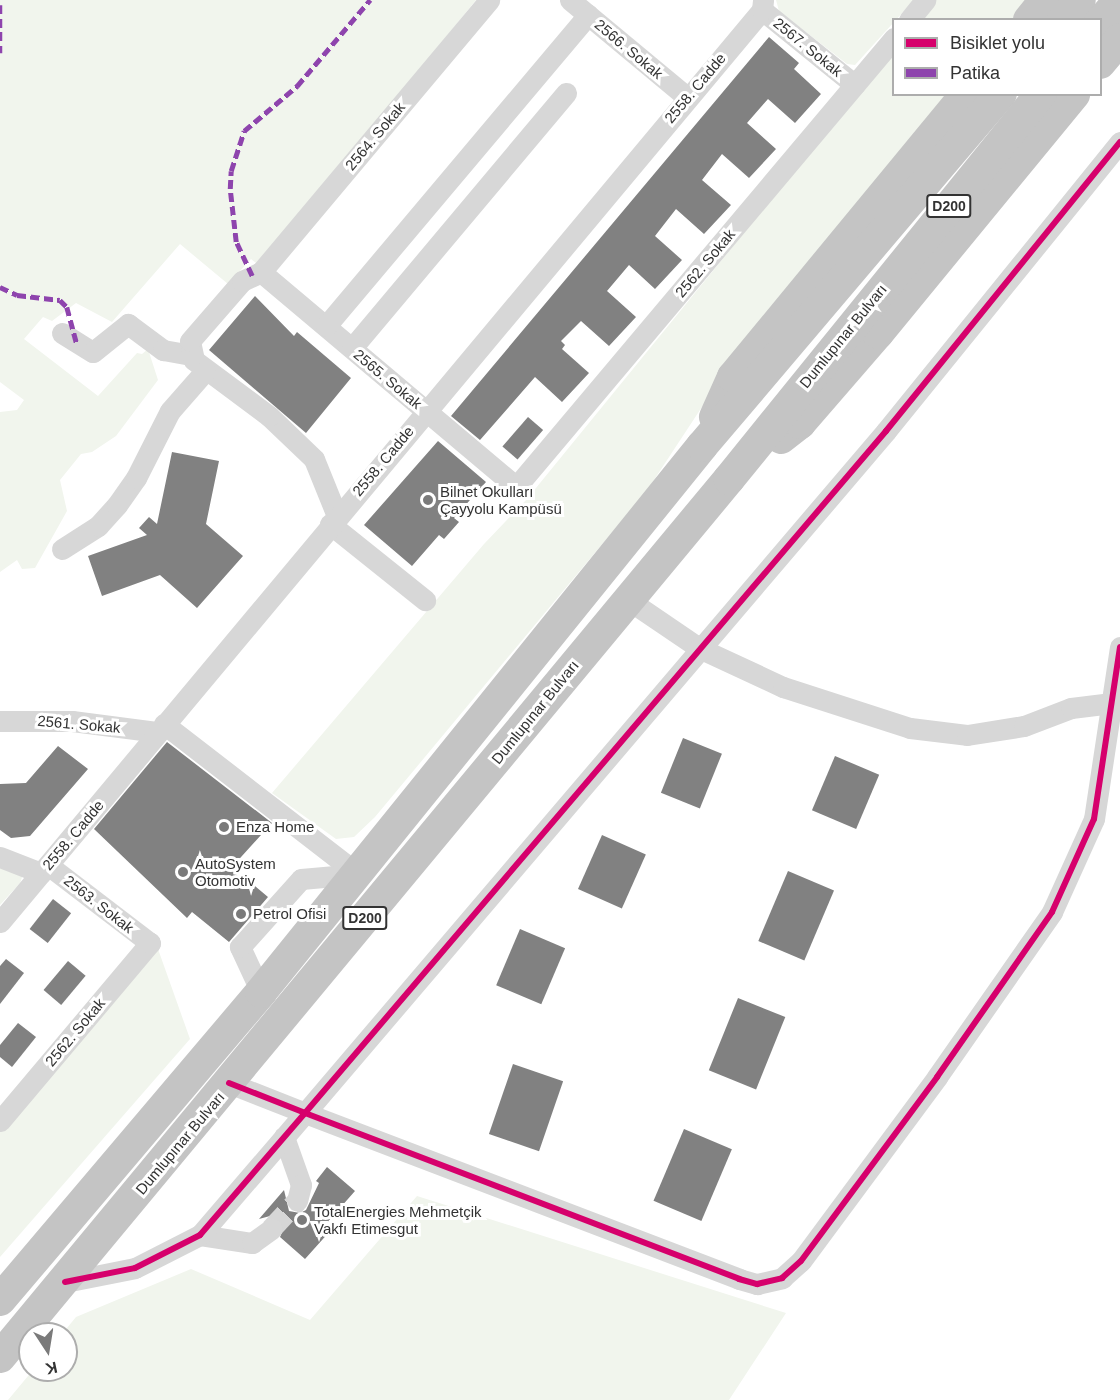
<!DOCTYPE html>
<html>
<head>
<meta charset="utf-8">
<style>
  body { margin:0 }
  #map { position:relative; width:1120px; height:1400px; overflow:hidden; background:#fff; font-family:Arial,sans-serif }
  div>[style] { position:absolute }
  .green>* { inset:0; background:#f1f5ed }
  .building>* { inset:0; background:#818181; transform-origin:0 0 }
  .minor-tunnel>* { height:21px; margin-top:-10.5px; transform-origin:0; background:repeating-linear-gradient(90deg,#d6d6d6 0 21px,transparent 0 31px) }
  .minor>* { height:21px; margin:-10.5px; padding:0 10.5px; transform-origin:10.5px; border-radius:10.5px; background:#d7d7d7 }
  .highway>* { height:32px; margin:-16px; padding:0 16px; transform-origin:16px; border-radius:16px; background:#c4c4c4 }
  .quiet>* { height:4.5px; margin-top:-2.25px; transform-origin:0; background:repeating-linear-gradient(90deg,#8e44ad 0 9px,transparent 0 13.5px) }
  .cycleway>* { height:6px; margin:-3px; padding:0 3px; transform-origin:3px; border-radius:3px; background:#d6006c }
  .dots>* { width:16px; height:16px; translate:-50% -50%; box-sizing:border-box; border:3px solid #fff; border-radius:50% }
  span { translate:-50% -50%; white-space:nowrap; text-align:center; line-height:1.15; -webkit-text-stroke:6px #fff; paint-order:stroke }
  .shield-label span { padding:2px 4px; background:#fff; border:2px solid; border-radius:4px; -webkit-text-stroke-width:0 }
  .shield-label { font-size:14px; color:#333; font-weight:700 }
  .street-label { font-size:15px; color:#333 }
  .poi-label { font-size:15px; color:#333 }
  .left { translate:0 -50%; text-align:left }
  .legend { position:absolute; left:892px; top:18px; width:210px; height:78px; box-sizing:border-box; background:#fff; border:2px solid #adadad; margin:0; padding:8px 10px; list-style:none; font-size:18px; color:#333 }
  .legend li { display:flex; align-items:center; gap:12px; height:30px }
  .legend b { width:30px; border:2px solid #adadad }
  .north { position:absolute; left:18px; top:1322px; width:60px; height:60px; box-sizing:border-box; background:#fff; border:2px solid #adadad; border-radius:50%; rotate:168deg; font-size:16px; font-weight:700; line-height:24px; text-align:center; color:#333 }
  .north::after { content:''; display:block; margin:auto; width:21px; height:27px; background:#7a7a7a; clip-path:polygon(50% 0,100% 100%,50% 72%,0 100%) }
</style>
</head>
<body>
<div id="map">
  <div class="green">
    <i style="clip-path:polygon(0 0,476px 0,260px 266px,251px 259px,228px 284px,180px 244px,112px 322px,76px 303px,52px 321px,43px 317px,24px 339px,98px 396px,137px 353px,142px 354px,148px 349px,158px 380px,116px 436px,92px 452px,81px 454px,60px 480px,67px 511px,35px 568px,22px 569px,17px 560px,0 572px,0 412px,17px 410px,24px 400px,0 382px)"></i>
    <i style="clip-path:polygon(776px 0,914px 0,855px 65px,847px 64px,779px 11px)"></i>
    <i style="clip-path:polygon(935px 0,1032px 0,1015px 19px,919px 20px)"></i>
    <i style="clip-path:polygon(893px 50px,894px 94px,952px 95px,721px 378px,648px 489px,375px 817px,354px 837px,336px 839px,272px 793px,484px 544px,527px 499px)"></i>
    <i style="clip-path:polygon(0 863px,24px 872px,20px 883px,0 905px)"></i>
    <i style="clip-path:polygon(158px 949px,190px 1039px,0 1257px,0 1132px,39px 1082px)"></i>
    <i style="clip-path:polygon(417px 1196px,786px 1313px,729px 1400px,8px 1400px,33px 1370px,66px 1370px,66px 1334px,62px 1334px,76px 1317px,191px 1269px,310px 1320px)"></i>
  </div>
  <div class="building">
    <i style="clip-path:polygon(769px 37px,799px 63px,794px 69px,821px 94px,795px 123px,768px 99px,747px 123px,776px 149px,749px 178px,722px 154px,702px 180px,731px 205px,704px 234px,676px 209px,655px 236px,682px 260px,655px 289px,629px 265px,607px 291px,636px 317px,609px 346px,581px 321px,561px 341px,565px 345px,562px 349px,589px 373px,562px 402px,535px 377px,480px 440px,451px 416px)"></i>
    <i style="clip-path:polygon(255px 296px,294px 336px,297px 332px,351px 378px,306px 433px,209px 350px)"></i>
    <i style="left:528px;top:417px;width:20px;height:39px;rotate:41deg"></i>
    <i style="clip-path:polygon(438px 441px,486px 482px,454px 518px,459px 522px,444px 539px,439px 535px,412px 566px,364px 525px)"></i>
    <i style="clip-path:polygon(172px 452px,219px 461px,206px 524px,243px 556px,197px 608px,160px 575px,102px 596px,88px 556px,147px 535px,139px 528px,149px 517px,157px 524px)"></i>
    <i style="left:683px;top:738px;width:42px;height:59px;rotate:22deg"></i>
    <i style="clip-path:polygon(167px 742px,272px 823px,232px 867px,268px 897px,229px 942px,192px 912px,187px 918px,94px 829px)"></i>
    <i style="clip-path:polygon(58px 746px,88px 769px,30px 836px,11px 838px,0 830px,0 784px,26px 783px)"></i>
    <i style="left:835px;top:756px;width:48px;height:59px;rotate:23deg"></i>
    <i style="left:602px;top:835px;width:48px;height:59px;rotate:24deg"></i>
    <i style="left:788px;top:871px;width:50px;height:76px;rotate:23deg"></i>
    <i style="left:53px;top:899px;width:23px;height:38px;rotate:38deg"></i>
    <i style="left:520px;top:929px;width:49px;height:61px;rotate:23deg"></i>
    <i style="clip-path:polygon(6px 959px,24px 973px,0 1004px,0 966px)"></i>
    <i style="left:68px;top:961px;width:23px;height:38px;rotate:40deg"></i>
    <i style="left:738px;top:998px;width:51px;height:78px;rotate:22deg"></i>
    <i style="clip-path:polygon(18px 1023px,36px 1037px,12px 1067px,0 1057px,0 1045px)"></i>
    <i style="left:513px;top:1064px;width:53px;height:74px;rotate:19deg"></i>
    <i style="left:684px;top:1129px;width:52px;height:78px;rotate:23deg"></i>
    <i style="clip-path:polygon(327px 1167px,355px 1191px,325px 1225px,331px 1230px,305px 1259px,280px 1237px,284px 1228px,281px 1221px,270px 1216px,259px 1219px,284px 1190px,289px 1211px,300px 1213px,306px 1210px,319px 1183px,316px 1181px)"></i>
  </div>
  <div class="minor-tunnel">
    <i style="left:271px;top:1229px;width:38px;rotate:-47deg"></i>
  </div>
  <div class="minor">
    <i style="left:570px;top:0;width:152px;rotate:39.7deg"></i>
    <i style="left:762px;top:10px;width:119px;rotate:38.9deg"></i>
    <i style="left:909px;top:20px;width:26px;rotate:-51deg"></i>
    <i style="left:261px;top:272px;width:334px;rotate:40.1deg"></i>
    <i style="left:516px;top:487px;width:587px;rotate:-49.91deg"></i>
    <i style="left:326px;top:326px;width:407px;rotate:-49.9deg"></i>
    <i style="left:62px;top:333px;width:36px;rotate:32deg"></i>
    <i style="left:93px;top:352px;width:45px;rotate:-38.7deg"></i>
    <i style="left:128px;top:324px;width:44px;rotate:36.6deg"></i>
    <i style="left:163px;top:350px;width:28px;rotate:10deg"></i>
    <i style="left:352px;top:348px;width:333px;rotate:-50deg"></i>
    <i style="left:337px;top:516px;width:61px;rotate:-112deg"></i>
    <i style="left:314px;top:459px;width:62px;rotate:-136.3deg"></i>
    <i style="left:269px;top:416px;width:94px;rotate:-143.3deg"></i>
    <i style="left:194px;top:360px;width:19px;rotate:-102deg"></i>
    <i style="left:190px;top:341px;width:79px;rotate:-49.1deg"></i>
    <i style="left:242px;top:281px;width:21px;rotate:-25deg"></i>
    <i style="left:261px;top:272px;width:355px;rotate:-50deg"></i>
    <i style="left:330px;top:524px;width:122px;rotate:38.7deg"></i>
    <i style="left:62px;top:549px;width:43px;rotate:-32.6deg"></i>
    <i style="left:98px;top:526px;width:28px;rotate:-48deg"></i>
    <i style="left:117px;top:505px;width:33px;rotate:-55deg"></i>
    <i style="left:136px;top:478px;width:75px;rotate:-63.1deg"></i>
    <i style="left:170px;top:411px;width:53px;rotate:-48.8deg"></i>
    <i style="left:627px;top:599px;width:87px;rotate:34.2deg"></i>
    <i style="left:699px;top:648px;width:93px;rotate:24.9deg"></i>
    <i style="left:783px;top:687px;width:133px;rotate:17.9deg"></i>
    <i style="left:910px;top:728px;width:57px;rotate:7deg"></i>
    <i style="left:967px;top:735px;width:58px;rotate:-9deg"></i>
    <i style="left:1024px;top:726px;width:50px;rotate:-21deg"></i>
    <i style="left:1071px;top:708px;width:39px;rotate:-7deg"></i>
    <i style="left:0;top:721px;width:72px"></i>
    <i style="left:72px;top:721px;width:87px;rotate:7.3deg"></i>
    <i style="left:164px;top:724px;width:245px;rotate:37.7deg"></i>
    <i style="left:0;top:857px;width:44px;rotate:21.3deg"></i>
    <i style="left:0;top:922px;width:1188px;rotate:-50.12deg"></i>
    <i style="left:762px;top:10px;width:10px;rotate:-84deg"></i>
    <i style="left:261px;top:992px;width:50px;rotate:-115deg"></i>
    <i style="left:240px;top:947px;width:91px;rotate:-48.1deg"></i>
    <i style="left:301px;top:879px;width:57px;rotate:-5deg"></i>
    <i style="left:229px;top:1083px;width:82px;rotate:21.5deg"></i>
    <i style="left:305px;top:1113px;width:896px;rotate:-49.57deg"></i>
    <i style="left:886px;top:431px;width:372px;rotate:-51deg"></i>
    <i style="left:0;top:1121px;width:233px;rotate:-49.9deg"></i>
    <i style="left:150px;top:943px;width:128px;rotate:-142.6deg"></i>
    <i style="left:284px;top:1137px;width:51px;rotate:70.5deg"></i>
    <i style="left:301px;top:1185px;width:16px;rotate:104deg"></i>
    <i style="left:200px;top:1235px;width:53px;rotate:8.7deg"></i>
    <i style="left:252px;top:1243px;width:24px;rotate:-36deg"></i>
    <i style="left:65px;top:1282px;width:71px;rotate:-11.3deg"></i>
    <i style="left:135px;top:1268px;width:73px;rotate:-26.9deg"></i>
    <i style="left:200px;top:1235px;width:161px;rotate:-49.3deg"></i>
    <i style="left:305px;top:1113px;width:465px;rotate:20.9deg"></i>
    <i style="left:739px;top:1279px;width:19px;rotate:16deg"></i>
    <i style="left:757px;top:1284px;width:26px;rotate:-13deg"></i>
    <i style="left:782px;top:1278px;width:25px;rotate:-42deg"></i>
    <i style="left:801px;top:1261px;width:229px;rotate:-53.5deg"></i>
    <i style="left:937px;top:1077px;width:201px;rotate:-55.1deg"></i>
    <i style="left:1052px;top:912px;width:102px;rotate:-65.7deg"></i>
    <i style="left:1094px;top:819px;width:174px;rotate:-81.4deg"></i>
  </div>
  <div class="highway">
    <i style="left:1029px;top:20px;width:26px;rotate:-51deg"></i>
    <i style="left:1063px;top:20px;width:26px;rotate:-50deg"></i>
    <i style="left:1100px;top:23px;width:30px;rotate:-50deg"></i>
    <i style="left:1100px;top:63px;width:31px;rotate:-50deg"></i>
    <i style="left:715px;top:417px;width:44px;rotate:-65.8deg"></i>
    <i style="left:733px;top:377px;width:367px;rotate:-50.5deg"></i>
    <i style="left:781px;top:438px;width:24px;rotate:-38deg"></i>
    <i style="left:800px;top:423px;width:119px;rotate:-49.1deg"></i>
    <i style="left:878px;top:333px;width:309px;rotate:-50.6deg"></i>
    <i style="left:0;top:1300px;width:404px;rotate:-49.7deg"></i>
    <i style="left:261px;top:992px;width:702px;rotate:-51.07deg"></i>
    <i style="left:702px;top:446px;width:462px;rotate:-49.7deg"></i>
    <i style="left:0;top:1357px;width:1141px;rotate:-50.3deg"></i>
    <i style="left:729px;top:479px;width:496px;rotate:-51deg"></i>
  </div>
  <div class="quiet">
    <i style="left:0;top:5px;width:48px;rotate:90deg"></i>
    <i style="left:252px;top:276px;width:38px;rotate:-115deg"></i>
    <i style="left:236px;top:242px;width:53px;rotate:-96.5deg"></i>
    <i style="left:230px;top:189px;width:18px;rotate:-87deg"></i>
    <i style="left:231px;top:171px;width:42px;rotate:-72deg"></i>
    <i style="left:244px;top:131px;width:70px;rotate:-40.3deg"></i>
    <i style="left:297px;top:86px;width:113px;rotate:-49.7deg"></i>
    <i style="left:0;top:287px;width:19px;rotate:25deg"></i>
    <i style="left:17px;top:295px;width:43px;rotate:6.6deg"></i>
    <i style="left:60px;top:300px;width:10px;rotate:45deg"></i>
    <i style="left:67px;top:307px;width:38px;rotate:75deg"></i>
  </div>
  <div class="cycleway">
    <i style="left:229px;top:1083px;width:82px;rotate:21.5deg"></i>
    <i style="left:305px;top:1113px;width:896px;rotate:-49.57deg"></i>
    <i style="left:886px;top:431px;width:372px;rotate:-51deg"></i>
    <i style="left:65px;top:1282px;width:71px;rotate:-11.3deg"></i>
    <i style="left:135px;top:1268px;width:73px;rotate:-26.9deg"></i>
    <i style="left:200px;top:1235px;width:161px;rotate:-49.3deg"></i>
    <i style="left:305px;top:1113px;width:465px;rotate:20.9deg"></i>
    <i style="left:739px;top:1279px;width:19px;rotate:16deg"></i>
    <i style="left:757px;top:1284px;width:26px;rotate:-13deg"></i>
    <i style="left:782px;top:1278px;width:25px;rotate:-42deg"></i>
    <i style="left:801px;top:1261px;width:229px;rotate:-53.5deg"></i>
    <i style="left:937px;top:1077px;width:201px;rotate:-55.1deg"></i>
    <i style="left:1052px;top:912px;width:102px;rotate:-65.7deg"></i>
    <i style="left:1094px;top:819px;width:174px;rotate:-81.4deg"></i>
  </div>
  <div class="dots">
    <i style="left:428px;top:500px;background:#7a7a7a"></i>
    <i style="left:224px;top:827px;background:#7a7a7a"></i>
    <i style="left:183px;top:872px;background:#7a7a7a"></i>
    <i style="left:241px;top:914px;background:#7a7a7a"></i>
    <i style="left:302px;top:1220px;background:#7a7a7a"></i>
  </div>
  <div class="shield-label">
    <span style="left:949px;top:206px">D200</span>
    <span style="left:365px;top:918px">D200</span>
  </div>
  <div class="street-label">
    <span style="left:808px;top:47px;rotate:39deg">2567. Sokak</span>
    <span style="left:629px;top:49px;rotate:40deg">2566. Sokak</span>
    <span style="left:695px;top:88px;rotate:-50deg">2558. Cadde</span>
    <span style="left:375px;top:136px;rotate:-50deg">2564. Sokak</span>
    <span style="left:705px;top:263px;rotate:-50deg">2562. Sokak</span>
    <span style="left:843px;top:336px;rotate:-51deg">Dumlupınar Bulvarı</span>
    <span style="left:388px;top:379px;rotate:40deg">2565. Sokak</span>
    <span style="left:383px;top:461px;rotate:-50deg">2558. Cadde</span>
    <span style="left:535px;top:712px;rotate:-51deg">Dumlupınar Bulvarı</span>
    <span style="left:79px;top:724px;rotate:5deg">2561. Sokak</span>
    <span style="left:73px;top:835px;rotate:-50deg">2558. Cadde</span>
    <span style="left:99px;top:904px;rotate:38deg">2563. Sokak</span>
    <span style="left:75px;top:1032px;rotate:-50deg">2562. Sokak</span>
    <span style="left:180px;top:1143px;rotate:-50deg">Dumlupınar Bulvarı</span>
  </div>
  <div class="poi-label">
    <span class="left" style="left:440px;top:500px">Bilnet Okulları<br>Çayyolu Kampüsü</span>
    <span class="left" style="left:236px;top:827px">Enza Home</span>
    <span class="left" style="left:195px;top:872px">AutoSystem<br>Otomotiv</span>
    <span class="left" style="left:253px;top:914px">Petrol Ofisi</span>
    <span class="left" style="left:314px;top:1220px">TotalEnergies Mehmetçik<br>Vakfı Etimesgut</span>
  </div>
  <ul class="legend">
  <li><b style="height:8px;background:#d6006c"></b>Bisiklet yolu</li>
  <li><b style="height:8px;background:#8e44ad"></b>Patika</li>
  </ul>
  <div class="north">K</div>
</div>
</body>
</html>
